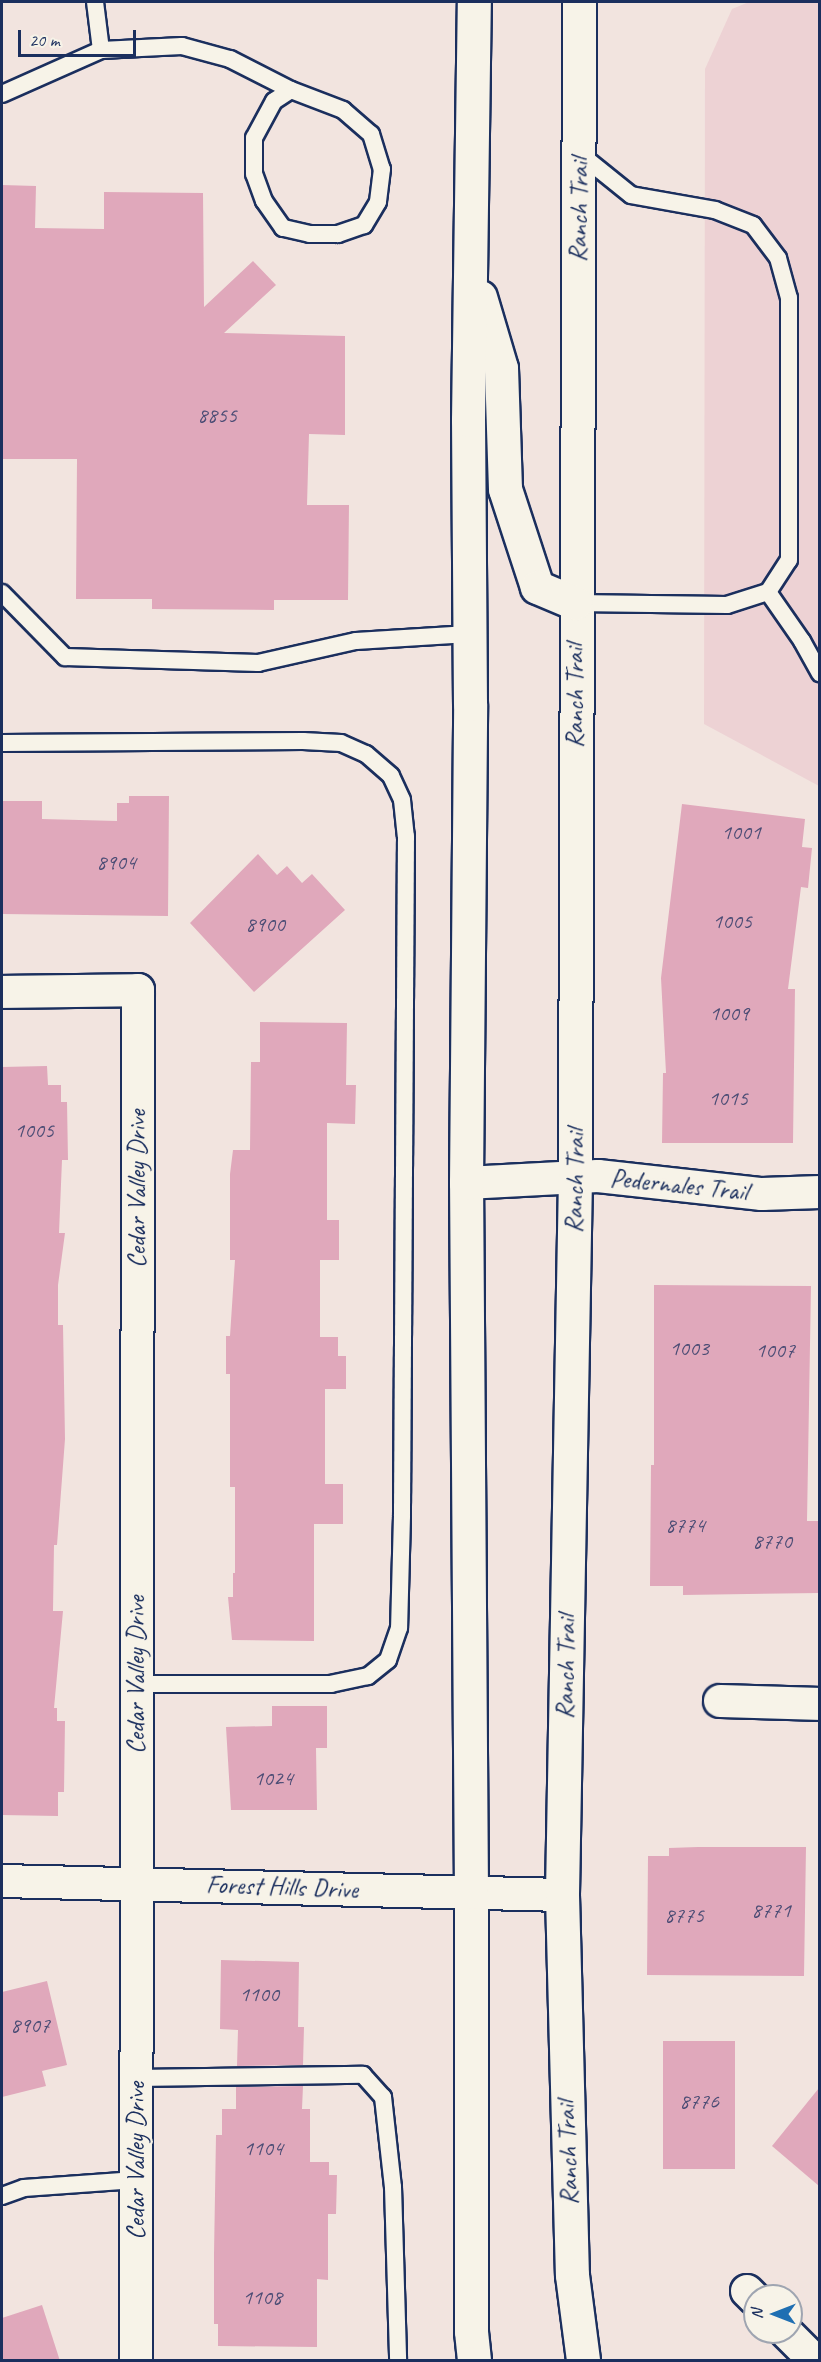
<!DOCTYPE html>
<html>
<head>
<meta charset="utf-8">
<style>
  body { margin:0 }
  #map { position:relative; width:821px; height:2362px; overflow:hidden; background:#f2e4df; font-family:Caveat,sans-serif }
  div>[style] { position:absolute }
  .built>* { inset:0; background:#edd2d4 }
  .building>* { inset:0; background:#e0a8bb; transform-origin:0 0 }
  .roads { filter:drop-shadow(2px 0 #1b2f5e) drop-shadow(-2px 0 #1b2f5e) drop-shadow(0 2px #1b2f5e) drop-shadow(0 -2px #1b2f5e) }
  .service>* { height:16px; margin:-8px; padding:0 8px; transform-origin:8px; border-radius:8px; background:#f7f3e8 }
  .minor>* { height:32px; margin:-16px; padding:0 16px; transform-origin:16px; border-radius:16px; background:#f7f3e8 }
  .secondary>* { height:33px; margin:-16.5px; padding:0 16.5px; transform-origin:16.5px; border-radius:16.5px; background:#f7f3e8 }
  span { translate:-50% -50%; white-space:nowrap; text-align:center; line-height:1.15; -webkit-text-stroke:4.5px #f7f3e8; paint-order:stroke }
  .number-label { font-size:22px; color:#4c4d75 }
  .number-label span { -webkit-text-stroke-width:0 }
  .street-label { font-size:26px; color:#1b2f5e }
  .frame { position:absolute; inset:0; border:3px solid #1b2f5e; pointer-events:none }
  .north { position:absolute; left:743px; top:2284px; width:60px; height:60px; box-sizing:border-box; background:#f7f3e8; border:2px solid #9fa5b1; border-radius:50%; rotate:270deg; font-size:16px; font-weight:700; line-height:24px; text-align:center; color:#1b2f5e }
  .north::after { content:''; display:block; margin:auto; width:21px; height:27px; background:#1f6fb2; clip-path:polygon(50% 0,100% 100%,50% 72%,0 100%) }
  .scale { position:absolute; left:18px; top:30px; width:118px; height:27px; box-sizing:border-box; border:3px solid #1b2f5e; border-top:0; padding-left:8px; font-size:18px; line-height:21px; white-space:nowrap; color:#1b2f5e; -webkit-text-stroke:4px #f7f3e8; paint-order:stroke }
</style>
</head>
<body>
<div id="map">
  <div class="built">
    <i style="clip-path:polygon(749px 2px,819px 2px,819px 786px,704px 724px,705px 69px,732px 9px)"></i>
  </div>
  <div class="building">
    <i style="clip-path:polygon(2px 185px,36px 186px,35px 228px,104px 229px,104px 192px,203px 193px,204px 307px,253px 261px,276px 285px,224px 333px,345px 336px,345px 435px,309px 434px,307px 505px,349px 505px,348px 600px,274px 600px,274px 610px,152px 609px,152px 599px,76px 599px,77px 459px,2px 459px)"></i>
    <i style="clip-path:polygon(129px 796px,169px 796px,168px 916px,2px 914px,2px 801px,42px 801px,42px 819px,117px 821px,117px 803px,129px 803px)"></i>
    <i style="clip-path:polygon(682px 804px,805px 819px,802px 847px,812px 848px,808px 888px,801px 887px,788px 989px,795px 989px,793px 1143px,662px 1143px,663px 1073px,666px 1073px,661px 978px)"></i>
    <i style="clip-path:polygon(258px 854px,277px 875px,287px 866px,302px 883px,312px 874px,345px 910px,254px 992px,190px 923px)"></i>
    <i style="clip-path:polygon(260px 1022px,347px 1023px,346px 1085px,356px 1085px,355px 1124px,327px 1123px,327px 1220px,339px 1220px,339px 1260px,320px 1260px,320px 1337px,338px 1337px,338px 1356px,346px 1356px,346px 1389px,325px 1389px,325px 1484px,343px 1484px,343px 1524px,314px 1524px,314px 1641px,232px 1640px,228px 1597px,233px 1597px,233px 1573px,235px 1573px,235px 1487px,230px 1487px,230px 1374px,226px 1374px,226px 1336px,230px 1336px,235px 1260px,230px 1260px,230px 1174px,233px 1150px,250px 1150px,251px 1062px,260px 1062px)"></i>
    <i style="clip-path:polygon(47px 1066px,48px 1085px,61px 1085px,61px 1102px,67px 1102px,68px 1160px,62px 1160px,59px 1233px,65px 1233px,58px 1285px,58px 1325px,63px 1325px,65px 1439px,57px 1545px,54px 1545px,53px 1611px,63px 1611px,54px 1708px,57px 1708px,57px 1721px,65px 1721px,64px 1792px,58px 1792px,58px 1816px,2px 1815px,2px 1067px)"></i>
    <i style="clip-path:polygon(654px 1285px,811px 1286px,807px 1521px,819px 1521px,819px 1593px,683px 1595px,683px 1586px,650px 1586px,651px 1465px,654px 1465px)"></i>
    <i style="clip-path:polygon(272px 1706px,327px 1706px,327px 1748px,316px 1748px,317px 1810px,231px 1810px,226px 1727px,272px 1726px)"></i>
    <i style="clip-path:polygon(698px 1847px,806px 1847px,804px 1976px,647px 1975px,648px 1856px,669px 1856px,669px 1848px)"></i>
    <i style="clip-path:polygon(221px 1960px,299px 1962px,298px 2027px,304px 2027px,303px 2065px,237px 2066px,238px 2030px,220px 2029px)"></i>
    <i style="clip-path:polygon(47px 1981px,67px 2065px,42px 2071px,46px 2086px,2px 2097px,2px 1992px)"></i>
    <i style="left:735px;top:2041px;width:128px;height:72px;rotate:90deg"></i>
    <i style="clip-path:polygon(303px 2086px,302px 2109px,310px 2109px,310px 2162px,329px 2162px,329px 2175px,337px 2175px,336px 2214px,328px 2214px,328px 2280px,317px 2279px,317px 2347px,218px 2346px,218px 2324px,214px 2324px,214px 2254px,216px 2135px,222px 2135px,222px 2109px,236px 2109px,236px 2087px)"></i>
    <i style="clip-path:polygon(819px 2088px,819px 2186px,772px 2146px)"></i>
    <i style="clip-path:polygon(42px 2305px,60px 2361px,2px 2361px,2px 2318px)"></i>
  </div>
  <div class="roads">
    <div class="service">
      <i style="left:101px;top:50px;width:81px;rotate:-2.8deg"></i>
      <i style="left:182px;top:46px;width:50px;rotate:15.2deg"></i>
      <i style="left:230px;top:59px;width:68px;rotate:26.9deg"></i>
      <i style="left:291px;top:90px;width:56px;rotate:21deg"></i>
      <i style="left:343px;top:110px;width:37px;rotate:41deg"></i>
      <i style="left:371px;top:134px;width:37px;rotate:73deg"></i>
      <i style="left:382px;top:169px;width:33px;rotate:97deg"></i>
      <i style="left:378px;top:202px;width:27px;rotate:121deg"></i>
      <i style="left:364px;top:225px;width:28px;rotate:161deg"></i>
      <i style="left:338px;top:234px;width:28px;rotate:180deg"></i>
      <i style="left:310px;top:234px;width:28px;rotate:-167deg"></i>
      <i style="left:283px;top:228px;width:33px;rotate:-125deg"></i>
      <i style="left:264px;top:201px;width:29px;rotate:-110deg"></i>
      <i style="left:254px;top:174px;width:36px;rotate:-90deg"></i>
      <i style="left:254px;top:138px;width:42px;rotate:-61.6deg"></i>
      <i style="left:274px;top:101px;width:20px;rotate:-33deg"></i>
      <i style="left:2px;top:94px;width:108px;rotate:-24deg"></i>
      <i style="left:101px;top:50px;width:48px;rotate:-97.1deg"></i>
      <i style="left:768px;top:592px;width:60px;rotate:55.2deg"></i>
      <i style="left:802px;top:641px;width:37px;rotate:61deg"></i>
      <i style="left:2px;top:593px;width:90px;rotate:45.5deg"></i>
      <i style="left:65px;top:657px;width:193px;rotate:1.8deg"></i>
      <i style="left:258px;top:663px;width:100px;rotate:-12.7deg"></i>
      <i style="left:356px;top:641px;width:113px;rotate:-3.5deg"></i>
      <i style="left:575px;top:603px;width:152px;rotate:0.8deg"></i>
      <i style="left:727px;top:605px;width:43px;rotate:-17.6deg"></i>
      <i style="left:768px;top:592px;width:38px;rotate:-57deg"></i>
      <i style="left:789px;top:560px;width:262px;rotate:-90deg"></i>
      <i style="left:789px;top:298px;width:41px;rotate:-105.4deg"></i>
      <i style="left:778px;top:258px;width:41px;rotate:-127.1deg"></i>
      <i style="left:753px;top:225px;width:41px;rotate:-158.5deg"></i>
      <i style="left:715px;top:210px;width:85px;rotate:-169.9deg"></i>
      <i style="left:631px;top:195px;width:67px;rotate:-141.1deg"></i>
      <i style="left:2px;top:743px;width:301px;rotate:-0.4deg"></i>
      <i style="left:303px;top:741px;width:38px;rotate:3deg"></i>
      <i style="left:341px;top:743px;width:27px;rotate:24deg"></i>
      <i style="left:366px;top:754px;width:33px;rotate:41deg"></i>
      <i style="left:391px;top:776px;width:26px;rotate:65deg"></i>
      <i style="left:402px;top:800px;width:36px;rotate:84deg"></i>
      <i style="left:406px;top:836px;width:680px;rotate:90.34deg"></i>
      <i style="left:402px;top:1516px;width:112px;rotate:91.5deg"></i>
      <i style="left:399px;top:1628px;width:34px;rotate:109deg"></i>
      <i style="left:388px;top:1660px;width:26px;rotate:141deg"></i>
      <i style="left:368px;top:1676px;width:38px;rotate:168deg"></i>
      <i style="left:331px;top:1684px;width:195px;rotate:180deg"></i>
      <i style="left:136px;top:2078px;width:227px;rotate:-0.8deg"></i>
      <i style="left:363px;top:2075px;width:30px;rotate:48deg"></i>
      <i style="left:383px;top:2097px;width:91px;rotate:83.7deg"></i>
      <i style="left:393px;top:2187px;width:173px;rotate:88.3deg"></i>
      <i style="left:2px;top:2196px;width:23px;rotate:-20deg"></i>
      <i style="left:24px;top:2188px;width:112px;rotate:-4.1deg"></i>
    </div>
    <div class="minor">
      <i style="left:2px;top:992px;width:136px;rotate:-0.8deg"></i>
      <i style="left:138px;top:990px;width:1370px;rotate:90.08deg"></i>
      <i style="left:466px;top:1183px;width:132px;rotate:-3deg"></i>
      <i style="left:598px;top:1176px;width:165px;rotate:6.3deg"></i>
      <i style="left:762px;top:1194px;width:58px;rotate:-2deg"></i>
      <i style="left:720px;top:1701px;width:100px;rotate:1.7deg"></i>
      <i style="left:2px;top:1881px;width:560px;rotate:1.43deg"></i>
      <i style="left:747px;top:2291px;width:11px;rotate:45deg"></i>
      <i style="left:786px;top:2332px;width:40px;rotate:45deg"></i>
    </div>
    <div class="secondary">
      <i style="left:579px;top:2px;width:1175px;rotate:90.2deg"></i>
      <i style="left:575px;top:1177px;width:718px;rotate:91.04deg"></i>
      <i style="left:562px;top:1895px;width:380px;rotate:88.5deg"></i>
      <i style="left:572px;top:2275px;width:86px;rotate:82.6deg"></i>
      <i style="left:480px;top:297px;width:74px;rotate:73.5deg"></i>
      <i style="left:501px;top:368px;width:121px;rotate:88.1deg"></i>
      <i style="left:505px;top:489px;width:103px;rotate:71.9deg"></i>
      <i style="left:537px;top:587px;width:41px;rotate:22.8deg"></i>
      <i style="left:474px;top:2360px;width:29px;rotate:-96deg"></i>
      <i style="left:471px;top:2331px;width:439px;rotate:-90deg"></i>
      <i style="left:471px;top:1892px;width:709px;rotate:-90.4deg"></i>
      <i style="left:466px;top:1183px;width:479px;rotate:-89.5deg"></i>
      <i style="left:470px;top:704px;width:284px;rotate:-90.4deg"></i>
      <i style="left:468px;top:420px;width:418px;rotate:-89.2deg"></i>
    </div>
  </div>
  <div class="number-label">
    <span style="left:217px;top:416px">8855</span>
    <span style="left:741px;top:833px">1001</span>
    <span style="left:116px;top:863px">8904</span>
    <span style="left:732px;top:922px">1005</span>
    <span style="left:265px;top:925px">8900</span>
    <span style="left:729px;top:1014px">1009</span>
    <span style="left:728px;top:1099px">1015</span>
    <span style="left:34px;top:1131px">1005</span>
    <span style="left:689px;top:1349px">1003</span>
    <span style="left:775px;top:1351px">1007</span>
    <span style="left:685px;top:1526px">8774</span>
    <span style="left:772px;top:1542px">8770</span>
    <span style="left:273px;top:1779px">1024</span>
    <span style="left:771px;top:1911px">8771</span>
    <span style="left:684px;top:1916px">8775</span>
    <span style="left:259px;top:1995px">1100</span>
    <span style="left:30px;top:2026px">8907</span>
    <span style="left:699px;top:2102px">8776</span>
    <span style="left:263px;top:2149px">1104</span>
    <span style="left:262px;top:2298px">1108</span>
  </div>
  <div class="street-label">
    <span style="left:579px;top:210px;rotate:-89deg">Ranch Trail</span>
    <span style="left:575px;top:696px;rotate:-90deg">Ranch Trail</span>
    <span style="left:575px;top:1181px;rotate:-89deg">Ranch Trail</span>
    <span style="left:679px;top:1185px;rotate:6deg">Pedernales Trail</span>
    <span style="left:137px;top:1189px;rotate:-90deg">Cedar Valley Drive</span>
    <span style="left:566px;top:1667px;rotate:-89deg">Ranch Trail</span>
    <span style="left:136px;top:1675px;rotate:-90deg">Cedar Valley Drive</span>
    <span style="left:282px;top:1887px;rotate:2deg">Forest Hills Drive</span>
    <span style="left:568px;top:2153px;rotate:-92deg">Ranch Trail</span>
    <span style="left:136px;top:2161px;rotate:-90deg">Cedar Valley Drive</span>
  </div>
  <div class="frame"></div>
  <div class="north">N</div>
  <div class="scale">20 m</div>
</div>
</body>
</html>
